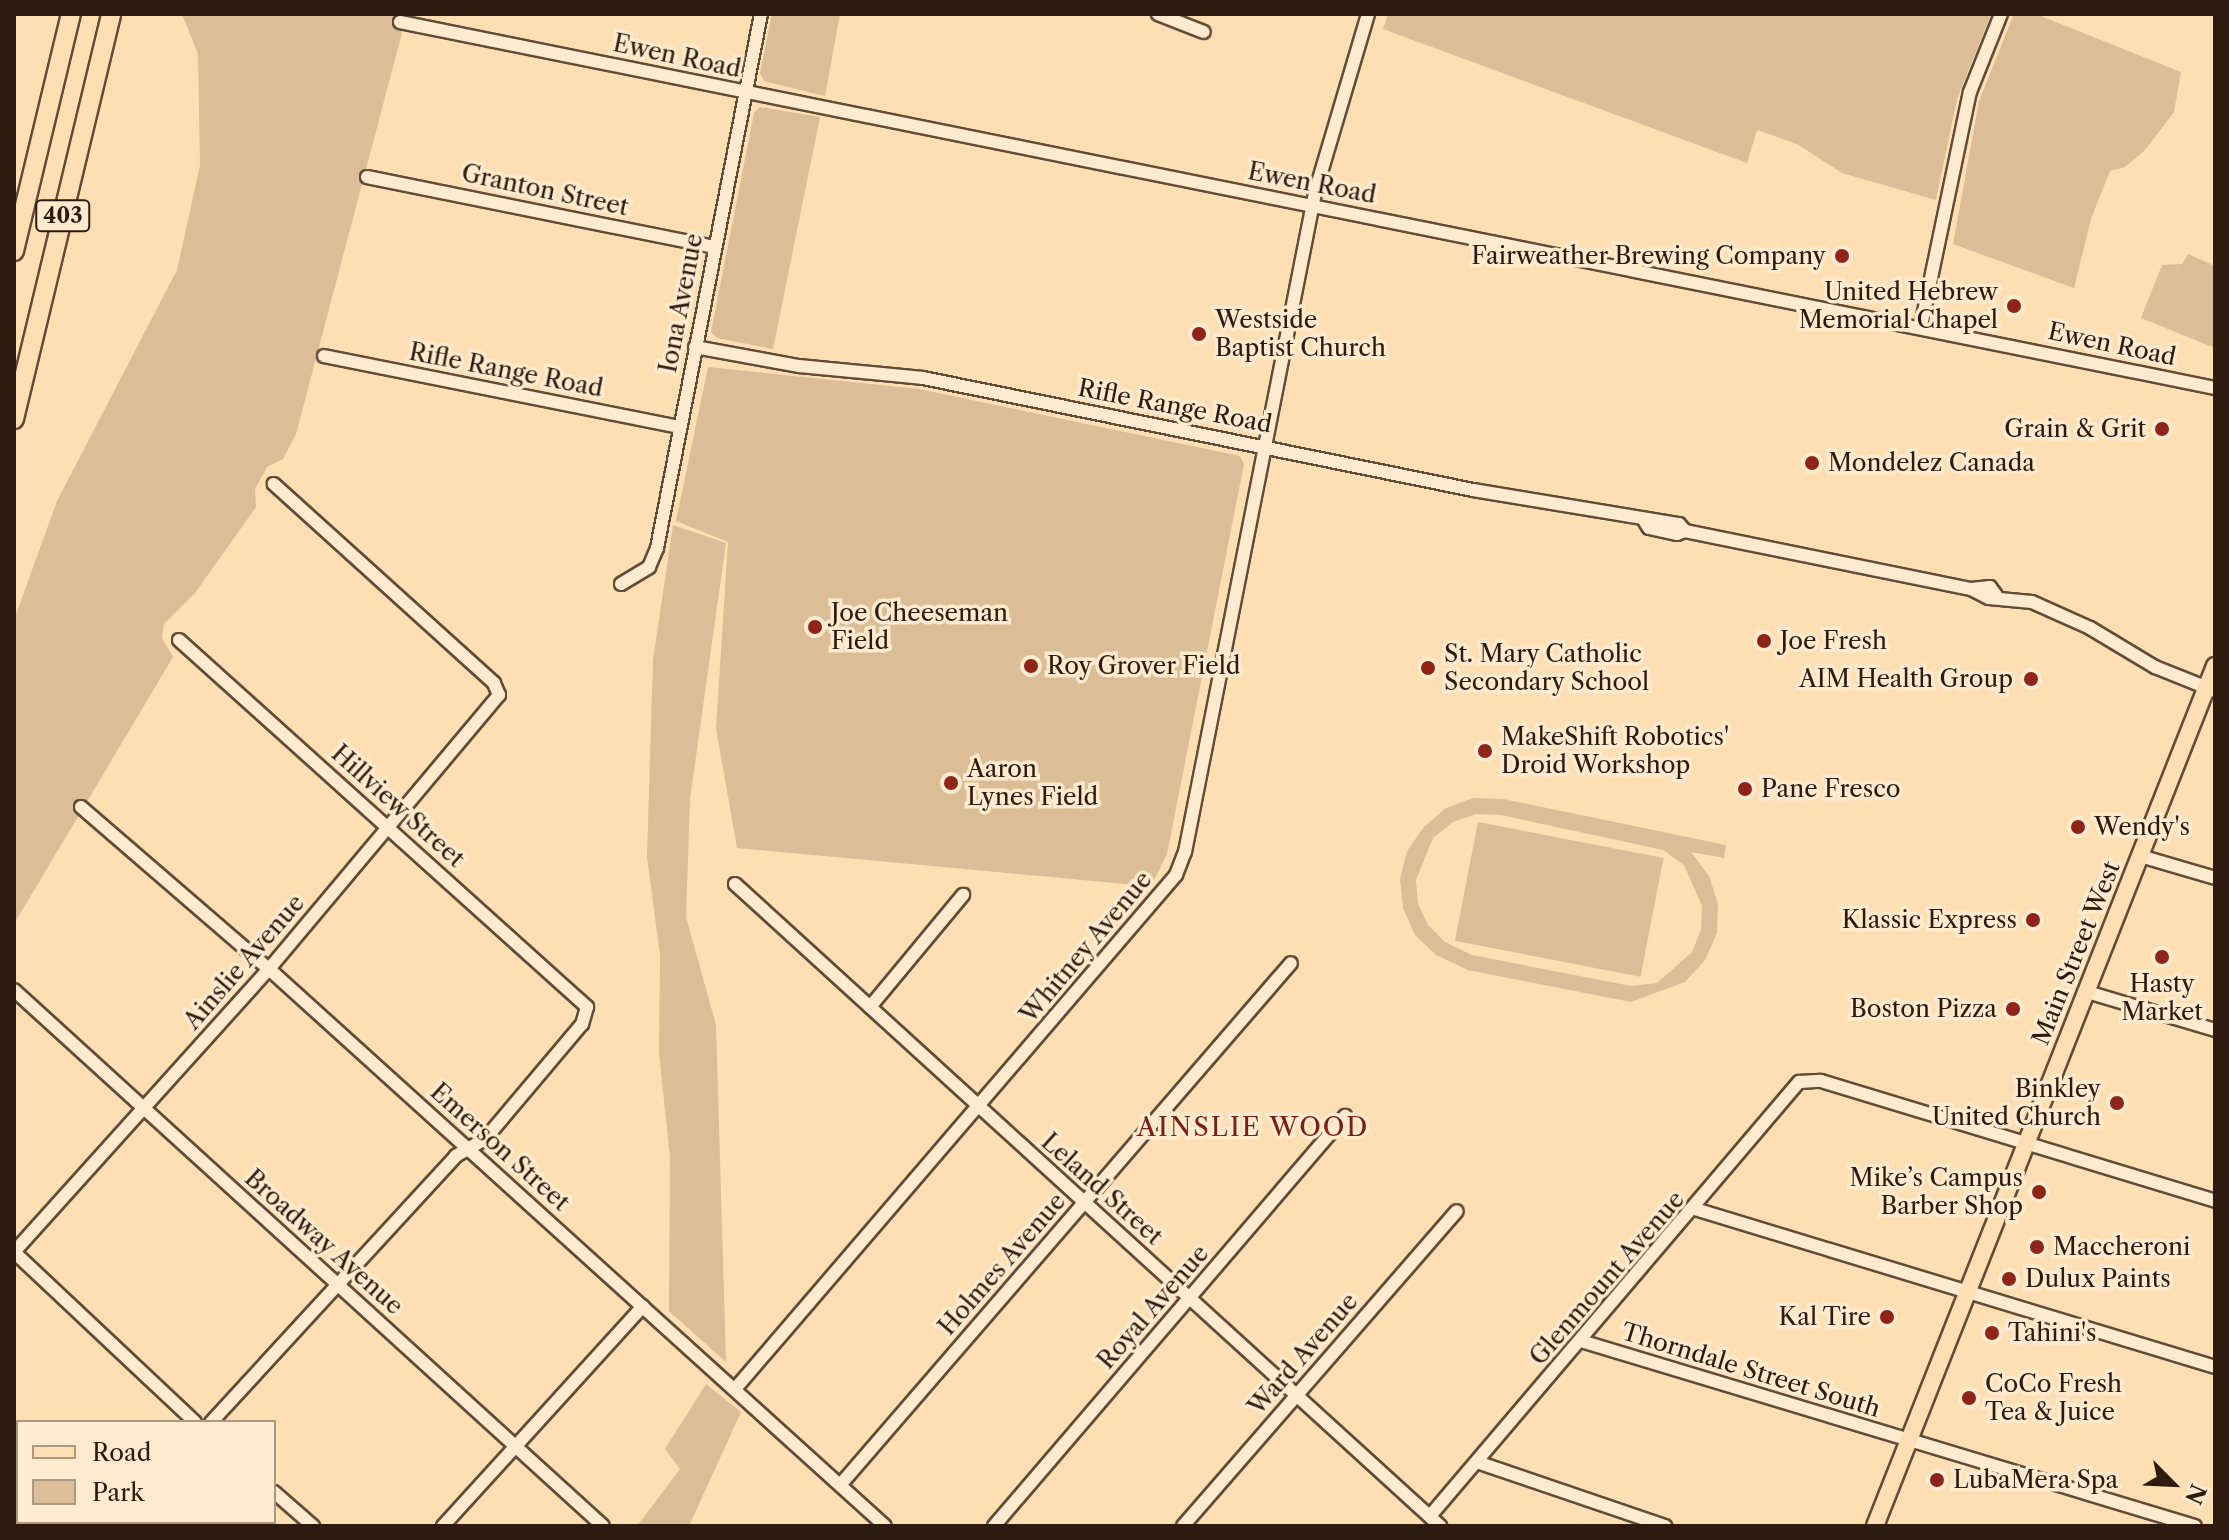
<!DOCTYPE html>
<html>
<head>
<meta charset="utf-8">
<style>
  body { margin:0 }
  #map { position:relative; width:2229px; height:1540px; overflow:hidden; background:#fedeb3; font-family:"Libre Caslon Text",serif }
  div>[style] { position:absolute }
  .green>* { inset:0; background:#dbbd97; transform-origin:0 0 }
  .roads { filter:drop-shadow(2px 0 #624c39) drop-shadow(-2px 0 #624c39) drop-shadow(0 2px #624c39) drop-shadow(0 -2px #624c39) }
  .minor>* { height:12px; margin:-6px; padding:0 6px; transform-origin:6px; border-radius:6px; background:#feeace }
  .major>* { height:16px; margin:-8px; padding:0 8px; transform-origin:8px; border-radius:8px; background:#fedeb3 }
  .highway>* { height:18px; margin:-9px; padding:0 9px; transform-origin:9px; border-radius:9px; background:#fedeb3 }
  .dots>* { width:22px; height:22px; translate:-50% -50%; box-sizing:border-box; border:4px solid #feeace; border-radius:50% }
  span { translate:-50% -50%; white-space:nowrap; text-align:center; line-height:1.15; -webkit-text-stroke:7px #feeace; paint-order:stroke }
  .shield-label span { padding:2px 6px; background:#feeace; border:2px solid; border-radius:6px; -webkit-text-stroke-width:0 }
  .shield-label { font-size:22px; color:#2e1b10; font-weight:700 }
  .street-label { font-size:24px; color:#2e1b10 }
  .poi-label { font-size:24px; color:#2e1b10 }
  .right { translate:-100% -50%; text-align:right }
  .left { translate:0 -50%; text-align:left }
  .neighbourhood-label { font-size:26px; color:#7a1f14; letter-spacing:2px }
  .frame { position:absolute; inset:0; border:16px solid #2e1b10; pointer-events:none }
  .legend { position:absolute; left:16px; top:1420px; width:260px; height:104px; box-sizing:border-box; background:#feeace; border:2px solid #ab9782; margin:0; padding:10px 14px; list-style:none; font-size:24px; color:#2e1b10 }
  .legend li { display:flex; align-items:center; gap:16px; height:40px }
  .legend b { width:40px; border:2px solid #ab9782 }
  .north { position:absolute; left:2133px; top:1444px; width:80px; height:80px; -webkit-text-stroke:6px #feeace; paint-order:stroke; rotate:114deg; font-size:22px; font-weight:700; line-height:32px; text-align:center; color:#2e1b10 }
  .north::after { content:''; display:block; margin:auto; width:28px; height:36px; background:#2e1b10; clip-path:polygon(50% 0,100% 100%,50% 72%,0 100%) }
</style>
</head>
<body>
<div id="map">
  <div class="green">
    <i style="clip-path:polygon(182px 14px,407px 14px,296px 434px,283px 459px,267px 467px,255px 489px,256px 507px,195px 593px,164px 624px,162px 638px,173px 657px,14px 924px,14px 620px,57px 501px,177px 270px,200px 165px,198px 54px)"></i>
    <i style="clip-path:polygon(772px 14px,840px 14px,825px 96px,764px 81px,760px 73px)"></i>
    <i style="clip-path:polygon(1388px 14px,1991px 14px,1957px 99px,1936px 200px,1842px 173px,1797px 144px,1757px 130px,1747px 163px,1383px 29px)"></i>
    <i style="clip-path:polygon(2014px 14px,2036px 14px,2181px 72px,2174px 112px,2145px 150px,2125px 167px,2110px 171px,2091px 219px,2074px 288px,1953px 244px,1979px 101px)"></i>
    <i style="clip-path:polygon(760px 107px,820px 117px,773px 349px,717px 338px,711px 332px,754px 113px)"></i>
    <i style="clip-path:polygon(2188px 254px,2215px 266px,2215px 348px,2141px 318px,2162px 265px,2182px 264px)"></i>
    <i style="clip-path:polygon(708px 367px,919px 389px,1240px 456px,1244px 464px,1167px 854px,1154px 880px,1147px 886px,737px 848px,716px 728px,728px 542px,676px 521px)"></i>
    <i style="clip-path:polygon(673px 525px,726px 543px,690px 799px,686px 917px,716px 1025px,726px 1362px,669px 1311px,670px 1157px,659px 1053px,660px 955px,647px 857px,653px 660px)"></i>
    <i style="clip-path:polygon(evenodd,1473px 798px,1503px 799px,1726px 845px,1724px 858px,1691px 852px,1709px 876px,1718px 904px,1717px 933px,1705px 960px,1685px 982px,1631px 1002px,1468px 970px,1436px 955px,1415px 935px,1403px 908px,1400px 879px,1407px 851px,1424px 827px,1446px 808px,1473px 798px,1476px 814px,1501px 815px,1663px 850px,1684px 865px,1702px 906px,1701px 930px,1692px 952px,1657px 983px,1631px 986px,1472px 955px,1445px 942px,1428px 925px,1418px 904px,1416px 880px,1433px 838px,1453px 822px,1476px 814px)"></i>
    <i style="left:1478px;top:822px;width:189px;height:121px;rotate:11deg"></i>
    <i style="clip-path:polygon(706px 1384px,741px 1412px,689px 1526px,637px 1526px,680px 1469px,665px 1449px)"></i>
  </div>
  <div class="roads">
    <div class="minor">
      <i style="left:1158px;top:14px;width:49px;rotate:21.4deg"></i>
      <i style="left:400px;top:22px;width:1852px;rotate:11.4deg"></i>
      <i style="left:367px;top:177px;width:354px;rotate:11.4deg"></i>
      <i style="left:1921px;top:326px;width:239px;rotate:-78.2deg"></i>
      <i style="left:1970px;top:92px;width:84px;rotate:-68.3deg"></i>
      <i style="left:695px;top:347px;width:106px;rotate:10.4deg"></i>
      <i style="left:799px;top:366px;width:125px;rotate:5.5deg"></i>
      <i style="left:923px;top:378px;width:561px;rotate:11.51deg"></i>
      <i style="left:1473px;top:490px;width:209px;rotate:9.4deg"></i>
      <i style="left:1679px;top:524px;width:9px;rotate:49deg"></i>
      <i style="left:324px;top:356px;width:362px;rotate:11.3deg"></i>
      <i style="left:1645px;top:522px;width:7px;rotate:56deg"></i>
      <i style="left:1649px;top:528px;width:29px;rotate:12deg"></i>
      <i style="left:1677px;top:534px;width:9px;rotate:-21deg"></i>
      <i style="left:1685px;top:531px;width:292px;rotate:11.5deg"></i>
      <i style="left:1971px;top:589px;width:20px;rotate:27deg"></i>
      <i style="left:1989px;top:598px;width:43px;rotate:5.3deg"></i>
      <i style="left:2032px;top:602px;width:64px;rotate:24.1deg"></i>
      <i style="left:2090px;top:628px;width:76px;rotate:31deg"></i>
      <i style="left:2155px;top:667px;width:65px;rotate:21.8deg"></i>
      <i style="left:621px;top:584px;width:33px;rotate:-31deg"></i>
      <i style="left:649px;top:567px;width:21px;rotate:-67deg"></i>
      <i style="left:657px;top:548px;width:544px;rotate:-78.98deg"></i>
      <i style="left:1971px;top:589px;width:19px;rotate:-6deg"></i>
      <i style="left:1990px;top:587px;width:10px;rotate:53deg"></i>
      <i style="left:179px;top:640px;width:549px;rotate:41.97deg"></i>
      <i style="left:587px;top:1007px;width:18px;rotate:106deg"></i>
      <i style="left:582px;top:1024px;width:150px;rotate:130.1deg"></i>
      <i style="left:485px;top:1139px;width:34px;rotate:150deg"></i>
      <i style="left:456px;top:1156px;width:362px;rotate:132.6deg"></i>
      <i style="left:81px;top:807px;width:248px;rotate:40.8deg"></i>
      <i style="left:269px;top:969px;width:830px;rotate:42.12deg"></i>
      <i style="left:2140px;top:856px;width:78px;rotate:16.3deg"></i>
      <i style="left:735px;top:884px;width:954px;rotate:42.32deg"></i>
      <i style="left:14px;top:990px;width:796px;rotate:42.3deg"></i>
      <i style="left:2087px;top:992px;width:134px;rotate:16.5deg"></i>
      <i style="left:870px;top:1007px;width:146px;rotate:-50.3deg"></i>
      <i style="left:1695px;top:1209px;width:543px;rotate:16.9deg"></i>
      <i style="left:1581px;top:1341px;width:641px;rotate:16.77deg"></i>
      <i style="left:735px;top:1389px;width:677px;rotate:-49.37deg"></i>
      <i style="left:1176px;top:875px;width:25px;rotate:-69deg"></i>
      <i style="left:1185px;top:852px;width:672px;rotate:-78.84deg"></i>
      <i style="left:1315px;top:193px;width:187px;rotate:-73.5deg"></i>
      <i style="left:195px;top:1422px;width:248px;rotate:-136.8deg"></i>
      <i style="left:14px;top:1252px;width:381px;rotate:-48deg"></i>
      <i style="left:269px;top:969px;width:358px;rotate:-50deg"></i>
      <i style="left:499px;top:695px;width:13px;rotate:-113deg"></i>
      <i style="left:494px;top:683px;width:297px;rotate:-137.9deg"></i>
      <i style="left:1477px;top:1462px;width:199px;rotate:18.8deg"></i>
      <i style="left:841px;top:1484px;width:688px;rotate:-49.18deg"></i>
      <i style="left:274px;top:1492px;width:52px;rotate:41.1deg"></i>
      <i style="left:1430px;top:1516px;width:570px;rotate:-49.63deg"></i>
      <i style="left:1799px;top:1082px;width:22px;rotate:-3deg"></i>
      <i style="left:1821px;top:1081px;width:412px;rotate:16.9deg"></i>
      <i style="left:443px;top:1526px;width:297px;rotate:-47.7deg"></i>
      <i style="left:994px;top:1526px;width:540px;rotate:-49.43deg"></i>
      <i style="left:1183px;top:1526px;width:417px;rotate:-49deg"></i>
    </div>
    <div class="major">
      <i style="left:1875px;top:1526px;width:925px;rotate:-68.43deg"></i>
    </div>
    <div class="highway">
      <i style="left:14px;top:251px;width:244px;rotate:-76.5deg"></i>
      <i style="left:14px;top:419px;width:416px;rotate:-76.5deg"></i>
    </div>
  </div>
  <div class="dots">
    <i style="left:1842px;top:256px;background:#8f2418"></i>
    <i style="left:2014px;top:306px;background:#8f2418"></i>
    <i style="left:1199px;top:334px;background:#8f2418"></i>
    <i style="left:2162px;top:429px;background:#8f2418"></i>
    <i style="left:1812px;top:463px;background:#8f2418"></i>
    <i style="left:815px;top:627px;background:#8f2418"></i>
    <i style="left:1764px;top:641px;background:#8f2418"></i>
    <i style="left:1031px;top:666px;background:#8f2418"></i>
    <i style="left:1428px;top:668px;background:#8f2418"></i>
    <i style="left:2031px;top:679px;background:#8f2418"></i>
    <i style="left:1485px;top:751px;background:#8f2418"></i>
    <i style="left:951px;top:783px;background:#8f2418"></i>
    <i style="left:1745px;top:789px;background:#8f2418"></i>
    <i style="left:2078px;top:827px;background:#8f2418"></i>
    <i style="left:2033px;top:920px;background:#8f2418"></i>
    <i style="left:2162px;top:957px;background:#8f2418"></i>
    <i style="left:2013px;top:1009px;background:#8f2418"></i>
    <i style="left:2117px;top:1103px;background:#8f2418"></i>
    <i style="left:2039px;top:1192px;background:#8f2418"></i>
    <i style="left:2037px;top:1247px;background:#8f2418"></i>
    <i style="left:2009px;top:1279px;background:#8f2418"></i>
    <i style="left:1887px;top:1317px;background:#8f2418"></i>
    <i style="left:1992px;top:1333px;background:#8f2418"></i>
    <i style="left:1969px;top:1398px;background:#8f2418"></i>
    <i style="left:1937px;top:1480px;background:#8f2418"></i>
  </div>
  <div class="shield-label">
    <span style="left:63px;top:216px">403</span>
  </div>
  <div class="street-label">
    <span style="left:677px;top:56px;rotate:12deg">Ewen Road</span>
    <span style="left:1312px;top:183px;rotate:11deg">Ewen Road</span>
    <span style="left:545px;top:190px;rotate:12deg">Granton Street</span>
    <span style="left:681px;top:303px;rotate:-79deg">Iona Avenue</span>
    <span style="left:2112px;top:344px;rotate:12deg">Ewen Road</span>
    <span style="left:506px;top:370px;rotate:11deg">Rifle Range Road</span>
    <span style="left:1175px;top:406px;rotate:11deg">Rifle Range Road</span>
    <span style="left:398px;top:806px;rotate:42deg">Hillview Street</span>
    <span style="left:1086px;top:947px;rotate:-50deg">Whitney Avenue</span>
    <span style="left:2076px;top:953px;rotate:-68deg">Main Street West</span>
    <span style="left:244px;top:962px;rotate:-49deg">Ainslie Avenue</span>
    <span style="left:500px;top:1147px;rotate:42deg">Emerson Street</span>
    <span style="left:1102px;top:1189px;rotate:42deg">Leland Street</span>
    <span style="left:324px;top:1242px;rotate:42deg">Broadway Avenue</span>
    <span style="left:1002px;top:1264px;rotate:-49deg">Holmes Avenue</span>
    <span style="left:1607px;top:1278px;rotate:-49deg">Glenmount Avenue</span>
    <span style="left:1153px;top:1307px;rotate:-49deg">Royal Avenue</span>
    <span style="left:1303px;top:1354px;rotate:-49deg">Ward Avenue</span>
    <span style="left:1751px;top:1370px;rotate:17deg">Thorndale Street South</span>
  </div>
  <div class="poi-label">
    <span class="right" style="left:1826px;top:256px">Fairweather Brewing Company</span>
    <span class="right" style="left:1998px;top:306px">United Hebrew<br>Memorial Chapel</span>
    <span class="left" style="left:1215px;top:334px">Westside<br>Baptist Church</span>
    <span class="right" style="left:2146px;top:429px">Grain &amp; Grit</span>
    <span class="left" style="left:1828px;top:463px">Mondelez Canada</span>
    <span class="left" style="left:831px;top:627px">Joe Cheeseman<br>Field</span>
    <span class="left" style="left:1780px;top:641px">Joe Fresh</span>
    <span class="left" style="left:1444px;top:668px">St. Mary Catholic<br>Secondary School</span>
    <span class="left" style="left:1047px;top:666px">Roy Grover Field</span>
    <span class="right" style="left:2013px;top:679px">AIM Health Group</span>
    <span class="left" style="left:1501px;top:751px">MakeShift Robotics'<br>Droid Workshop</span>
    <span class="left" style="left:967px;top:783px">Aaron<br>Lynes Field</span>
    <span class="left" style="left:1761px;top:789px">Pane Fresco</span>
    <span class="left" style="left:2094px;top:827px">Wendy's</span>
    <span class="right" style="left:2017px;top:920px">Klassic Express</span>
    <span style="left:2162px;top:998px">Hasty<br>Market</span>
    <span class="right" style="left:1997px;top:1009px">Boston Pizza</span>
    <span class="right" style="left:2101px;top:1103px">Binkley<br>United Church</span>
    <span class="right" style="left:2023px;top:1192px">Mike’s Campus<br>Barber Shop</span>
    <span class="left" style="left:2053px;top:1247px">Maccheroni</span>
    <span class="left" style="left:2025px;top:1279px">Dulux Paints</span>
    <span class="right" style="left:1871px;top:1317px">Kal Tire</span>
    <span class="left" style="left:2008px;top:1333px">Tahini's</span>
    <span class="left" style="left:1985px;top:1398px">CoCo Fresh<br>Tea &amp; Juice</span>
    <span class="left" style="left:1953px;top:1480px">LubaMera Spa</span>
  </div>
  <div class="neighbourhood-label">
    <span style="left:1253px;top:1128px">AINSLIE WOOD</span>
  </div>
  <div class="frame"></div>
  <ul class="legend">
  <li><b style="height:10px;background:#fedeb3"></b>Road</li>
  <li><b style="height:22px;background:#dbbd97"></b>Park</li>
  </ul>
  <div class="north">N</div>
</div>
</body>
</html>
